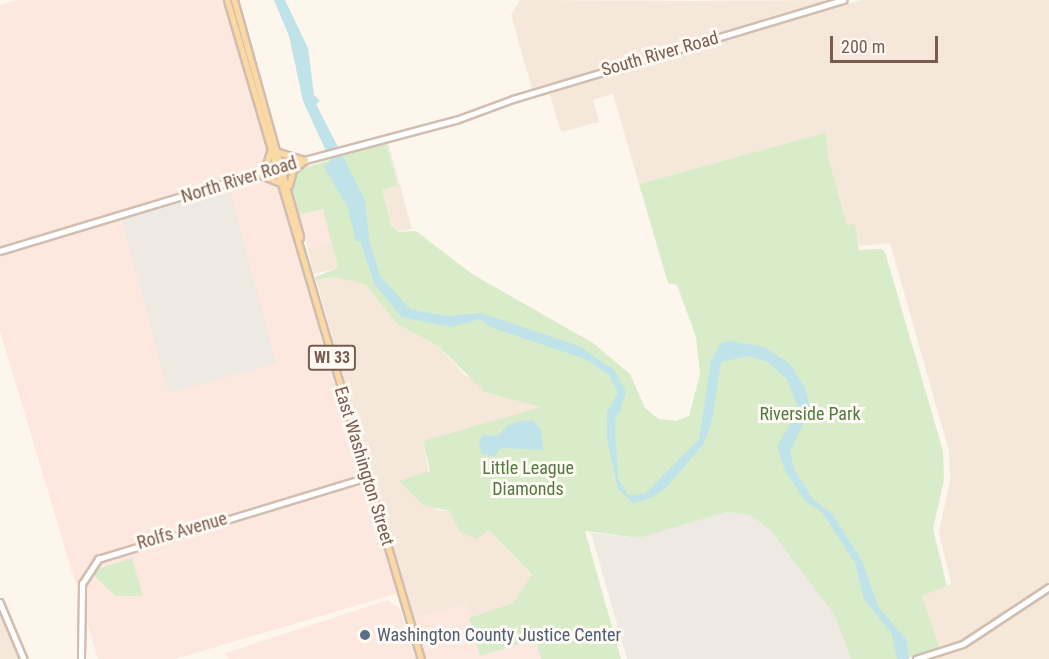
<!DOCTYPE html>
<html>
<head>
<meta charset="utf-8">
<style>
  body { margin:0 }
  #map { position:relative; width:1049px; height:659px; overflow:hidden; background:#fdf6ec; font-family:"Roboto Condensed",sans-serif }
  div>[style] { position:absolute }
  .residential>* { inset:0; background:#f5e8da; transform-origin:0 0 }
  .commercial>* { inset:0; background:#fde8e0; transform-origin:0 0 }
  .industrial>* { inset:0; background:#efe9e4; transform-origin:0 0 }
  .green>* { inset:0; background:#d8ecc9 }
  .water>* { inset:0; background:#bfe3e8 }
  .river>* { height:7px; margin:-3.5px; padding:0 3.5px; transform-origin:3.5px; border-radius:3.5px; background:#bfe3e8 }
  .roads { filter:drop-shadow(2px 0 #d1beb0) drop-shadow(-2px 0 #d1beb0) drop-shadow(0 2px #d1beb0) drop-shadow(0 -2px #d1beb0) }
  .minor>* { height:4.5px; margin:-2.25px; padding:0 2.25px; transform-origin:2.25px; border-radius:2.25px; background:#fff }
  .major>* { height:5px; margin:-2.5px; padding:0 2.5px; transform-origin:2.5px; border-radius:2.5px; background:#fbd9a5 }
  .dots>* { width:16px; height:16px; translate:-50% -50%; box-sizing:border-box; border:3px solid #fffaf3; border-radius:50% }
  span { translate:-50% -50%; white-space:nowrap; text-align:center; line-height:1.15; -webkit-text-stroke:6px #fffaf3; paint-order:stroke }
  .shield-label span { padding:2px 4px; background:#fffaf3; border:2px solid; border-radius:4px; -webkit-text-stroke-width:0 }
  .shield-label { font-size:16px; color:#7a5c4d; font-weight:700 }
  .street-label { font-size:18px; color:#7a5c4d }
  .park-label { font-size:18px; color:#537a41 }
  .service-label { font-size:18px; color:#4e5e75 }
  .left { translate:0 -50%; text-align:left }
  .scale { position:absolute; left:830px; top:36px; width:108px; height:27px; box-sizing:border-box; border:3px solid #7a5c4d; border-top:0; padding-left:8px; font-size:18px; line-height:21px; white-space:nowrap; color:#7a5c4d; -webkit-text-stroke:4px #fffaf3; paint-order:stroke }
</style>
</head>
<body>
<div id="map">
  <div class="residential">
    <i style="clip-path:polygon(520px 0,690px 1px,831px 0,532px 89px,511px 15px)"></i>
    <i style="clip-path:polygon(862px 0,1049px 0,1049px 584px,966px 639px,940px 649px,922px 596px,951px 584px,939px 532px,950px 481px,949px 451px,890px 243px,859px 246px,847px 225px,828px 156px,827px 132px,639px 184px,613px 94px,593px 100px,599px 122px,561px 132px,549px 92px)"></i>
    <i style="clip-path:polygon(386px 142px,388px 142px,412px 229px,397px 232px,387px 220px,382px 190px,398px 186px)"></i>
    <i style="left:332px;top:243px;width:26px;height:25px;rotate:77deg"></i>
    <i style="clip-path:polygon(335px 277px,366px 285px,397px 324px,438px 346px,465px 375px,542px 408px,423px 442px,436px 510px,450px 511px,489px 530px,532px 576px,513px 603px,469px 618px,465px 604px,414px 619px,316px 280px)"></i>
    <i style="clip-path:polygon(1049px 590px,1049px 659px,927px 659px,956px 651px)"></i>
    <i style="clip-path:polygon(0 608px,11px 632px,20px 659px,0 659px)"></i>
  </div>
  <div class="commercial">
    <i style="clip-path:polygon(18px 0,224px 0,297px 246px,326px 357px,402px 592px,175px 659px,98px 659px,0 331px,0 5px)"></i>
    <i style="left:323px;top:209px;width:35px;height:25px;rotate:75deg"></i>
    <i style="clip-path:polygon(388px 600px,400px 609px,416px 659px,228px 659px,226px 653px)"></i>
    <i style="clip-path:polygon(465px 604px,480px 656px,535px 639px,541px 659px,425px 659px,414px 619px)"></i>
  </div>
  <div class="industrial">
    <i style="left:229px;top:187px;width:183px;height:112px;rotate:75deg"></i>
    <i style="clip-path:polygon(727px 512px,750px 515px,770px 530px,834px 614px,851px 659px,627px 659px,591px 533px,639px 538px)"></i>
  </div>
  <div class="green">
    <i style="clip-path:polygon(827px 132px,828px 156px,847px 225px,855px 224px,859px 250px,882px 249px,885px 252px,943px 451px,944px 480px,933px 529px,947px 586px,922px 596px,940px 649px,905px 659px,851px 659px,834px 614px,770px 530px,750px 515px,727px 512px,639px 538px,585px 531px,621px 659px,541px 659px,535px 639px,480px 656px,469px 618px,513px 603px,532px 575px,489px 530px,476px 539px,459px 531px,450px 511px,423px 505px,399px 481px,430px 471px,423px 441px,541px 407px,485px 392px,438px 346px,397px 324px,366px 285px,335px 277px,316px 280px,315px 277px,338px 268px,323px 209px,299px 215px,291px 183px,295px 171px,386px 142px,398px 186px,382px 190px,391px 226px,398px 232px,416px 231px,472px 274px,593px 343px,630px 374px,645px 408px,659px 419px,676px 421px,689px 416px,700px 374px,696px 337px,677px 285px,668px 283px,639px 184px)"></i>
    <i style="clip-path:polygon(132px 558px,143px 596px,116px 596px,96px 578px,93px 570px)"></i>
  </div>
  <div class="water">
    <i style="clip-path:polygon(274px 0,285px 0,308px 48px,314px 95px,320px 101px,316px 104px,365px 200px,369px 239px,380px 276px,411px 310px,448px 316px,481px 313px,579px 346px,614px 370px,625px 390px,620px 412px,616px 414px,615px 430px,618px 478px,628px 495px,645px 494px,699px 439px,711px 361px,720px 344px,729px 341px,764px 347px,790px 364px,805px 387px,810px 409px,790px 452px,794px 469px,813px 499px,833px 515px,862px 561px,879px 608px,906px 639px,909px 659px,897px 659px,892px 634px,864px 599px,855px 563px,822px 512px,806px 502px,785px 471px,777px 446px,799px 410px,787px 379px,767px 362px,749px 356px,721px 362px,712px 420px,704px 443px,667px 487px,653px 497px,633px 503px,618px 489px,607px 440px,607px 412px,618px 393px,609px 375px,585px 359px,490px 327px,480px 319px,452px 327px,401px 317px,374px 283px,360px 241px,356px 241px,348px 208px,323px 165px,331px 162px,303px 101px,289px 36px)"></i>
    <i style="clip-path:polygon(525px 420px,533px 421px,541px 429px,543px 450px,501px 448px,494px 457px,481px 453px,479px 441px,484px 435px,497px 436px,508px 425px)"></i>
  </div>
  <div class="river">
    <i style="left:612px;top:416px;width:25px;rotate:-67deg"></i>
  </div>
  <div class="roads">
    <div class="minor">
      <i style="left:0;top:251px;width:287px;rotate:-16.8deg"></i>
      <i style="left:275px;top:168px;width:187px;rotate:-14.9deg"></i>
      <i style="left:456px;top:120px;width:61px;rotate:-20.2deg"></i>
      <i style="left:513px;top:99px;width:345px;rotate:-16.7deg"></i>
      <i style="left:0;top:602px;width:62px;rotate:67.2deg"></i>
      <i style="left:81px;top:659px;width:75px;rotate:-89.2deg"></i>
      <i style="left:82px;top:584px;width:30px;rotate:-57deg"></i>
      <i style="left:98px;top:559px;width:282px;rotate:-16.9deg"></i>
      <i style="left:916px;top:659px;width:49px;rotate:-17.7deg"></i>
      <i style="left:963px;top:644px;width:103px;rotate:-33.5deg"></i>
    </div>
    <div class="major">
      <i style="left:227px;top:0;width:687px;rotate:73.6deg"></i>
      <i style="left:234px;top:0;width:246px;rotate:74.4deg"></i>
      <i style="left:278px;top:152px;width:28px;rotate:17deg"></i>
      <i style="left:258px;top:174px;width:9px;rotate:-41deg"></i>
      <i style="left:265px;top:168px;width:17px;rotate:-73deg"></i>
      <i style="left:258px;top:174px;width:22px;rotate:22deg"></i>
      <i style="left:289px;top:185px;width:16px;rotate:-75deg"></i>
      <i style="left:293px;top:170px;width:16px;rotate:-40deg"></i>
    </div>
  </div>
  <div class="dots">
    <i style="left:365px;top:635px;background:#5c6f8a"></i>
  </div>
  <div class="shield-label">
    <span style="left:332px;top:358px">WI 33</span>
  </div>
  <div class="street-label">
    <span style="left:660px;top:54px;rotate:-16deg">South River Road</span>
    <span style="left:239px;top:180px;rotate:-17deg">North River Road</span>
    <span style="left:364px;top:466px;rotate:73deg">East Washington Street</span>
    <span style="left:182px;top:531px;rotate:-16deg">Rolfs Avenue</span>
  </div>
  <div class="park-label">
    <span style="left:810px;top:414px">Riverside Park</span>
    <span style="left:528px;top:479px">Little League<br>Diamonds</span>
  </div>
  <div class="service-label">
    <span class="left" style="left:377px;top:635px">Washington County Justice Center</span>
  </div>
  <div class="scale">200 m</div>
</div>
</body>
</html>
